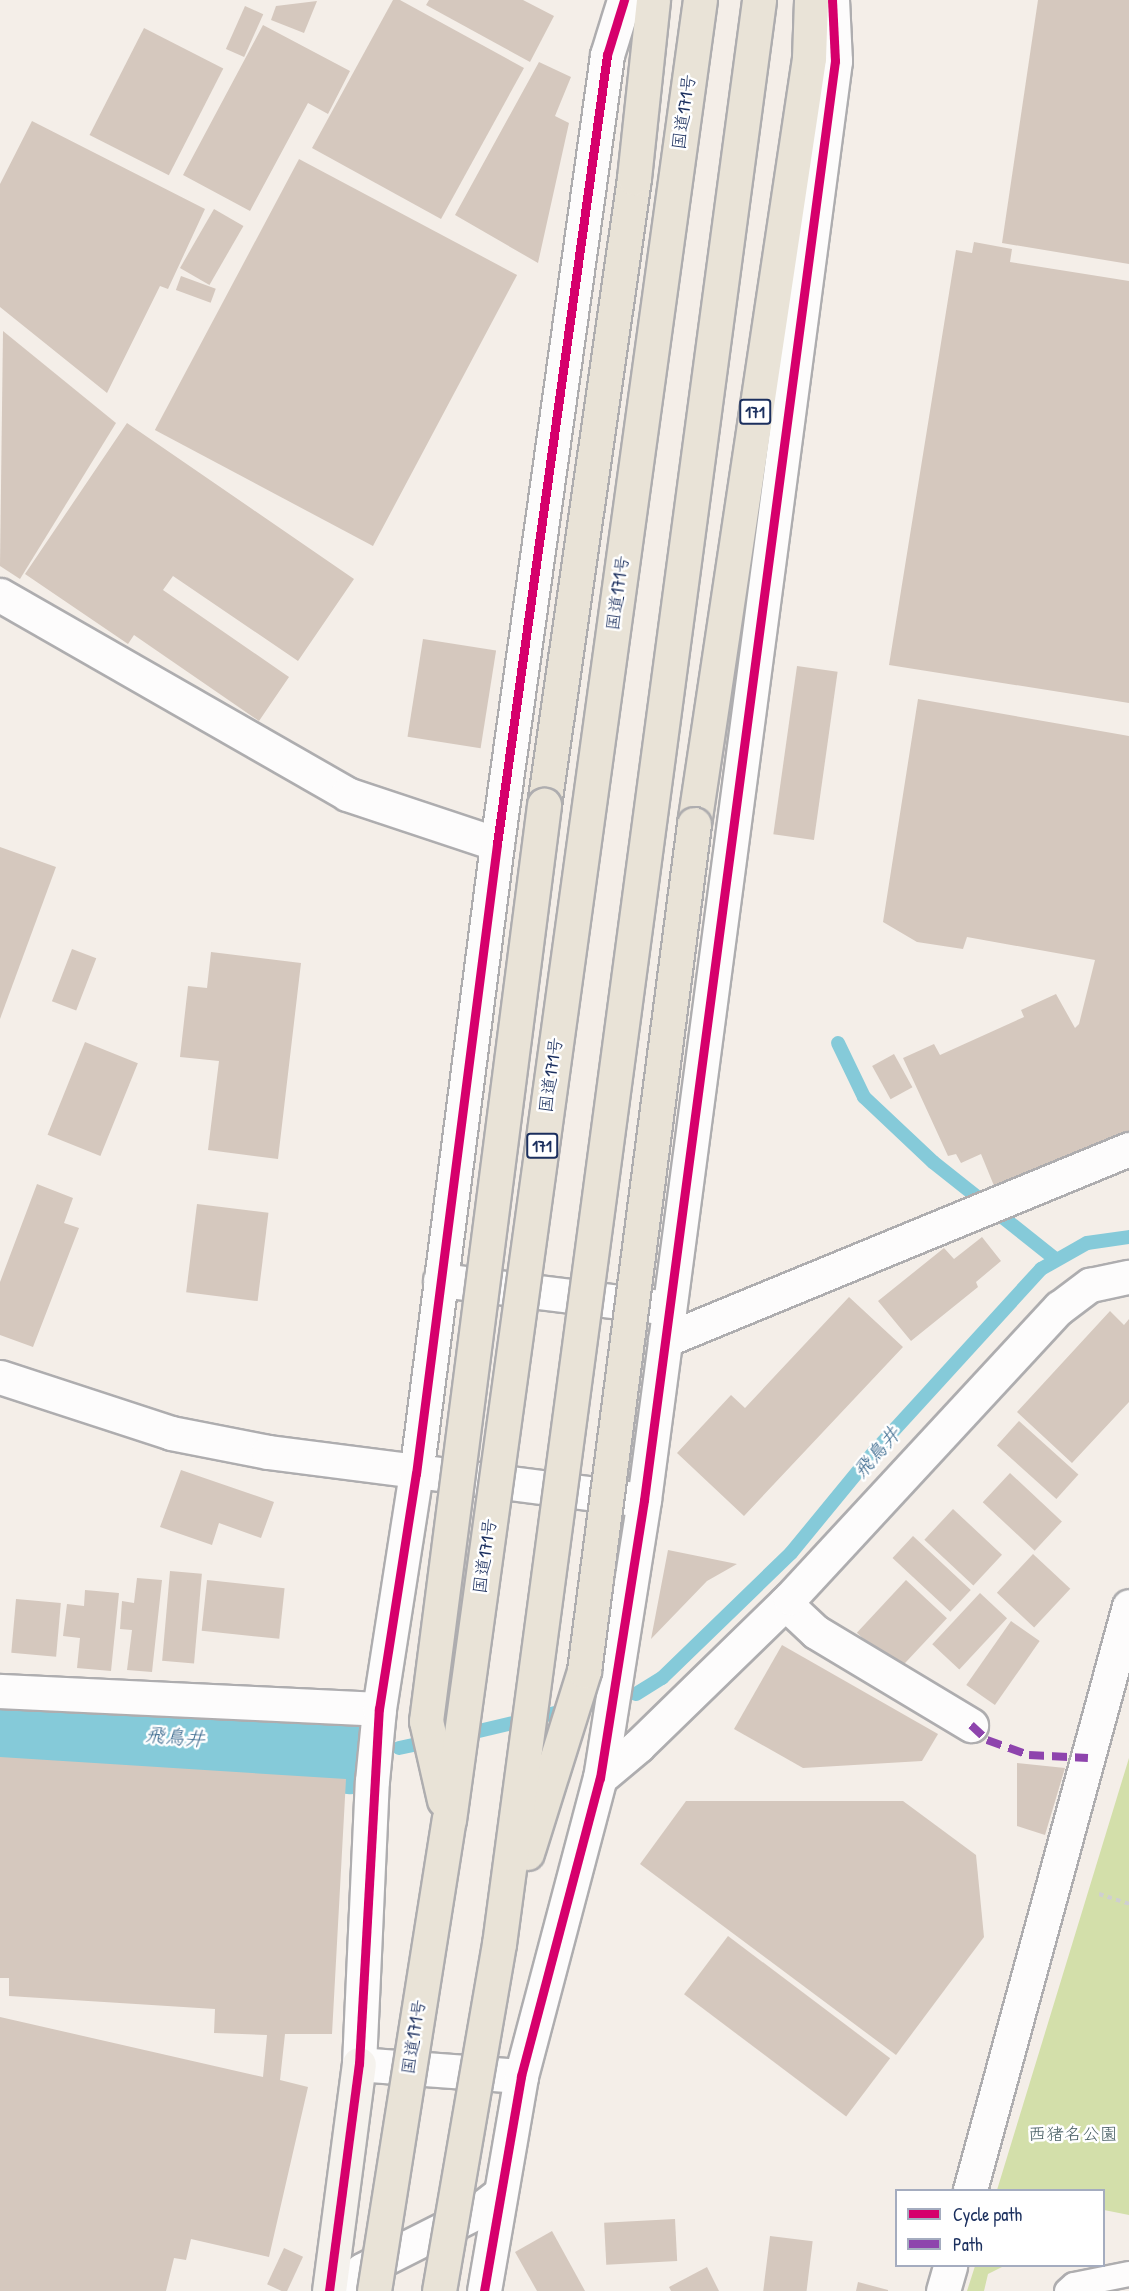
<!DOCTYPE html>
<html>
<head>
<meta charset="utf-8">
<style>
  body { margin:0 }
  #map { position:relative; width:1129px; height:2291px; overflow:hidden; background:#f4eee8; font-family:"Patrick Hand","Klee One",sans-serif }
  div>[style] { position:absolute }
  .green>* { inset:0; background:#d3dfaa }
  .stream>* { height:14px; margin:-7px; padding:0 7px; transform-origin:7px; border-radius:7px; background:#85cad9 }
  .river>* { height:81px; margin:-40.5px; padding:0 40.5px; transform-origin:40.5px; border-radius:40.5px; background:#85cad9 }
  .building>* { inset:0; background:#d5c8be; transform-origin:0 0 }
  .path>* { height:4px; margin-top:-2px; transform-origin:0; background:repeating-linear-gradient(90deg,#cfcfd0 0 4.5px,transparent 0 9px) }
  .roads { filter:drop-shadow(2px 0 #aeadaf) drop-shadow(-2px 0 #aeadaf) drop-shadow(0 2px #aeadaf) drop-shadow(0 -2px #aeadaf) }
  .lane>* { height:24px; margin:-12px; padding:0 12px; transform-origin:12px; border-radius:12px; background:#fdfcfc }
  .street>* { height:33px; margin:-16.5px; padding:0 16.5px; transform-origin:16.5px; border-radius:16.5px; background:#fdfcfc }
  .secondary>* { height:33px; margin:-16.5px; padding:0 16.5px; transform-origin:16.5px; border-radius:16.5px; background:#f5f2ed }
  .highway>* { height:33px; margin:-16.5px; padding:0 16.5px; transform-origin:16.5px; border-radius:16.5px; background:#e9e3d7 }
  .bridges { filter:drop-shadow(2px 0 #aeadaf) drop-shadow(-2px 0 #aeadaf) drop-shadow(0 2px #aeadaf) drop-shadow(0 -2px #aeadaf) }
  .highway-bridge>* { height:33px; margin:-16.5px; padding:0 16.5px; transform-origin:16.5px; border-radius:16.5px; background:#e9e3d7 }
  .quiet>* { height:8px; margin-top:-4px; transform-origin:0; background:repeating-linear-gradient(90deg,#8e44ad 0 15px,transparent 0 23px) }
  .cycleway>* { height:9px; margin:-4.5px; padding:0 4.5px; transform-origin:4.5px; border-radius:4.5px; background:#d6006c }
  span { translate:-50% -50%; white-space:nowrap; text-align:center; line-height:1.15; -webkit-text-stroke:5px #fff; paint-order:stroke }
  .shield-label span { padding:2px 4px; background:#fff; border:2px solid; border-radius:4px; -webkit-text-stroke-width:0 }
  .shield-label { font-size:16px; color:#1b2f5e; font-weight:700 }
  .street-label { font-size:18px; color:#1b2f5e }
  .park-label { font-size:18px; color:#4a6066 }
  .water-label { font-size:20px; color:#2f6087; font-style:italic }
  .legend { position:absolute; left:895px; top:2189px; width:210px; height:78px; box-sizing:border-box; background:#fff; border:2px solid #a4acbf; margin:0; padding:8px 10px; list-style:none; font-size:18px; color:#1b2f5e }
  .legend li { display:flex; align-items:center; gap:12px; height:30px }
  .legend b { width:30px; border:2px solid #a4acbf }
</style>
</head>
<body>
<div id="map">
  <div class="green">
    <i style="clip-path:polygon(1129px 1758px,1129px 2215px,1104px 2210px,1104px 2190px,997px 2190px)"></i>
    <i style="clip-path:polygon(975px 2266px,1004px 2266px,988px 2274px,984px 2291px,967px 2291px)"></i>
  </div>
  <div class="stream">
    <i style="left:838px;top:1043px;width:60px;rotate:64.3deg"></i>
    <i style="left:864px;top:1097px;width:95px;rotate:43.3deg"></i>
    <i style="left:933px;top:1162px;width:154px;rotate:38.4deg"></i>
    <i style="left:636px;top:1694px;width:31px;rotate:-32deg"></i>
    <i style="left:662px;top:1678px;width:180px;rotate:-44.1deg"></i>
    <i style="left:791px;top:1553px;width:131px;rotate:-50.6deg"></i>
    <i style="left:874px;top:1452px;width:248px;rotate:-47.6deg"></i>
    <i style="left:1041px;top:1269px;width:53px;rotate:-29.5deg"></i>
    <i style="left:1087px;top:1243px;width:42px;rotate:-8.1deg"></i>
    <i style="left:462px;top:1735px;width:139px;rotate:-13.3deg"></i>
    <i style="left:399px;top:1748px;width:33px;rotate:-12deg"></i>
  </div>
  <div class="river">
    <i style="left:0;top:1720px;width:352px;rotate:5.4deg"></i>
  </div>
  <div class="building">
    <i style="clip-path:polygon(393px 0,400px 0,524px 68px,441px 219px,312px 148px)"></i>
    <i style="clip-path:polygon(429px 0,523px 0,554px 16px,530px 62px,426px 5px)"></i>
    <i style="clip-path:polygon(1038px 0,1129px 0,1129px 264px,1002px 243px)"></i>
    <i style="clip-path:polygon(317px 1px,304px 33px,271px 20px,276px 6px)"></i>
    <i style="left:245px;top:6px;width:20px;height:47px;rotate:24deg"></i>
    <i style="clip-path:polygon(263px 25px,350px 71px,328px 114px,308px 103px,250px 211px,183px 175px)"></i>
    <i style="left:144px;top:28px;width:89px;height:120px;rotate:27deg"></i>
    <i style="clip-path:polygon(539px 62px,571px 77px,555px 116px,569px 123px,538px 263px,455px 215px)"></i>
    <i style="clip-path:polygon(32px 121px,205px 209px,168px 289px,160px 286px,107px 393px,0 307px,0 184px)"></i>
    <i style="left:299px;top:159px;width:247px;height:307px;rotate:28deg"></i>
    <i style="left:214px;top:209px;width:34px;height:68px;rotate:30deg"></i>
    <i style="clip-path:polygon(974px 242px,1012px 249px,1010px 262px,1129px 281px,1129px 703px,889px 665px,956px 250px,972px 253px)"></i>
    <i style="left:181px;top:276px;width:37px;height:15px;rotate:20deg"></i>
    <i style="clip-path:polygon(3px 331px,116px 423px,20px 579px,0 566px)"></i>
    <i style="clip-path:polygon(127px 423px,354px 579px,298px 661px,173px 576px,163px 590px,289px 677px,259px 721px,134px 635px,128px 644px,25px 574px)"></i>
    <i style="left:423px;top:639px;width:74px;height:99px;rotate:9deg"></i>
    <i style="left:797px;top:666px;width:41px;height:170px;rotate:8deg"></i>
    <i style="clip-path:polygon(918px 699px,1129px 736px,1129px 1135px,997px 1193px,981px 1154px,961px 1163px,956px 1154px,948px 1156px,903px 1058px,934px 1044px,940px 1055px,1024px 1017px,1021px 1010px,1056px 994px,1075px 1028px,1079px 1024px,1095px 960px,967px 937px,963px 949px,917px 942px,883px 922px)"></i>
    <i style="clip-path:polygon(0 847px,56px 867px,0 1019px)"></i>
    <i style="left:72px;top:949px;width:26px;height:56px;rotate:21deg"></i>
    <i style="clip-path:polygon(211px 952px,301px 963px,278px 1159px,208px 1150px,219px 1061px,180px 1057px,188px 986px,207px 988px)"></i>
    <i style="left:85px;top:1042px;width:57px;height:100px;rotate:22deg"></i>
    <i style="left:894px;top:1054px;width:38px;height:25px;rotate:61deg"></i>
    <i style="clip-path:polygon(37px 1184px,73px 1198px,64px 1223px,79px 1228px,33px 1347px,0 1335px,0 1282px)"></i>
    <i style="left:197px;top:1204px;width:72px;height:89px;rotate:7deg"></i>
    <i style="clip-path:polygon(982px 1237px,1001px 1261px,976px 1282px,978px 1287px,911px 1341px,878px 1301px,944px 1248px,954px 1259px)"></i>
    <i style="clip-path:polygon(849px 1297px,903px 1347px,744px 1516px,677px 1453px,731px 1395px,745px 1408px)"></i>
    <i style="clip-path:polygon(1110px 1311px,1124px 1325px,1129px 1319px,1129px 1402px,1072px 1463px,1017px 1412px)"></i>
    <i style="left:1019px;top:1421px;width:80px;height:33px;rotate:42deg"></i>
    <i style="clip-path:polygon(181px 1470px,274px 1502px,261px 1538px,219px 1523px,212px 1545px,160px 1527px)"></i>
    <i style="left:1010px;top:1473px;width:71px;height:40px;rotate:43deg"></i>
    <i style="left:953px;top:1509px;width:67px;height:42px;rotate:43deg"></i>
    <i style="left:913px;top:1536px;width:79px;height:30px;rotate:43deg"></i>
    <i style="clip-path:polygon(668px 1550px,737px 1564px,707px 1581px,651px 1639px)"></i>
    <i style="left:1033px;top:1554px;width:51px;height:53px;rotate:43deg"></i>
    <i style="left:170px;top:1571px;width:32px;height:90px;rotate:5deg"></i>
    <i style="clip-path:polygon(137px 1578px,162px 1580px,152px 1672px,127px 1670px,132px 1630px,120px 1629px,122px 1601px,134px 1603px)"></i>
    <i style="left:207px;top:1580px;width:78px;height:51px;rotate:6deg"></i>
    <i style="left:906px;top:1580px;width:56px;height:72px;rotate:43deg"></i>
    <i style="clip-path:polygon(85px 1590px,119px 1593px,111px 1671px,77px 1668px,80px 1638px,63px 1636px,67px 1604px,84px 1606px)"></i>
    <i style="left:980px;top:1593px;width:37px;height:70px;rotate:43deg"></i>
    <i style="left:16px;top:1599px;width:45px;height:54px;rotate:5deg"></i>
    <i style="left:1011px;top:1621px;width:35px;height:78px;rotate:35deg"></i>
    <i style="clip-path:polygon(782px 1645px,938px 1734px,922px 1761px,803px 1768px,734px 1729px)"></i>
    <i style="clip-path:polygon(0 1757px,346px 1779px,332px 2034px,285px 2034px,280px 2080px,308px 2087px,269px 2257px,191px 2239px,186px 2260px,174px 2258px,166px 2291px,0 2291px,0 2017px,263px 2077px,267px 2035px,214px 2033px,215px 2009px,9px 1996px,9px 1978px,0 1978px)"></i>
    <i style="clip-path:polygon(1017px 1763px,1065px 1768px,1045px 1835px,1017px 1826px)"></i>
    <i style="clip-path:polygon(686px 1801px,903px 1801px,976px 1855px,984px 1937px,896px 2055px,640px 1864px)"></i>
    <i style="left:728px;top:1936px;width:203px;height:73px;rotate:37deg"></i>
    <i style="left:675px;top:2219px;width:42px;height:71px;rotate:87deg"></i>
    <i style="clip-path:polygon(552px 2231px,585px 2291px,537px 2291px,515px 2252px)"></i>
    <i style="left:770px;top:2236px;width:43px;height:56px;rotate:7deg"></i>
    <i style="left:284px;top:2248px;width:21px;height:40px;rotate:25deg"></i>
    <i style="clip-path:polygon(707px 2267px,719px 2291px,671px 2291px,669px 2287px)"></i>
    <i style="clip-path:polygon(858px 2282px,888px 2290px,888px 2291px,856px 2291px)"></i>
  </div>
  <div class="path">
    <i style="left:1099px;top:1894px;width:32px;rotate:18deg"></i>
  </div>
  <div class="roads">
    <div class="lane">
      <i style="left:1067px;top:2291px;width:9px;rotate:-41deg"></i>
      <i style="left:1074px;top:2285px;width:56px;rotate:-11.3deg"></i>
    </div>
    <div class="street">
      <i style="left:0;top:595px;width:400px;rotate:29.8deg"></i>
      <i style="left:347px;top:794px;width:158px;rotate:18.4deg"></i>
      <i style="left:440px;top:1280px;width:221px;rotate:7deg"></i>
      <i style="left:665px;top:1340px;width:502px;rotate:-22.37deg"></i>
      <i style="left:0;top:1377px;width:180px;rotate:18.1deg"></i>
      <i style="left:171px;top:1433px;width:99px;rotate:11.1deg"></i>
      <i style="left:268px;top:1452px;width:370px;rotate:7.3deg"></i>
      <i style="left:785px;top:1603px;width:42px;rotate:43.1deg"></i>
      <i style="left:816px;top:1632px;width:181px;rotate:31deg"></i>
      <i style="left:0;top:1691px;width:379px;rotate:2.7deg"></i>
      <i style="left:600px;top:1778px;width:50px;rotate:-40.1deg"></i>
      <i style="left:638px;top:1746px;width:212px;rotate:-44.2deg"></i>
      <i style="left:790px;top:1598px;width:396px;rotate:-47.2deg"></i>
      <i style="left:1059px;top:1308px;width:39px;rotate:-37deg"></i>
      <i style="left:1090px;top:1285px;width:40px;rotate:-12deg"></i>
      <i style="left:521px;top:2076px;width:162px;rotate:-175.8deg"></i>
      <i style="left:359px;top:2064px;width:283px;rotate:-87.4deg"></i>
      <i style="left:372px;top:1781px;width:72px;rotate:-84.4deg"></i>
      <i style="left:379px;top:1709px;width:238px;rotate:-81.1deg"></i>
      <i style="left:416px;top:1474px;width:635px;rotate:-82.67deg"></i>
      <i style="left:497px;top:844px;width:797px;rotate:-82.06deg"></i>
      <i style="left:607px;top:55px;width:58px;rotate:-72.8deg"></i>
      <i style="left:970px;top:2190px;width:605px;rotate:-74.77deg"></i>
      <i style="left:348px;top:2291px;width:25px;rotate:-56deg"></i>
      <i style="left:362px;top:2270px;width:127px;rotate:-26.8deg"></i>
      <i style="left:475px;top:2213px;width:29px;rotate:-38deg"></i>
      <i style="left:484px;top:2291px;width:218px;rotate:-80.2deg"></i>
      <i style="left:521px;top:2076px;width:308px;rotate:-75.2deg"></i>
      <i style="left:600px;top:1778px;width:281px;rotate:-81deg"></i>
      <i style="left:644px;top:1500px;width:1452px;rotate:-82.44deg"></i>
      <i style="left:835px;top:61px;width:61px;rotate:-92.8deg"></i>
      <i style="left:943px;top:2291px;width:26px;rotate:-74deg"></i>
    </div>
    <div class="secondary">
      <i style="left:329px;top:2291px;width:229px;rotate:-82.5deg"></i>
    </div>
    <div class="highway">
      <i style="left:544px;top:805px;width:633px;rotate:-81.83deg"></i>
      <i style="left:634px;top:178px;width:179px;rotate:-83.9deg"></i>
      <i style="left:694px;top:824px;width:775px;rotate:-81.46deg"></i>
      <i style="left:809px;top:58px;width:58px;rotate:-88deg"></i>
    </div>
  </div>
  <div class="bridges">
    <div class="highway-bridge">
      <i style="left:444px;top:1800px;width:81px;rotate:-102.8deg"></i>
      <i style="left:426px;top:1721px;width:924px;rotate:-82.66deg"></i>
      <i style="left:527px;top:1853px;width:191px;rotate:-72.6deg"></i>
      <i style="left:584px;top:1671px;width:854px;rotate:-82.6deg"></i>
      <i style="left:374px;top:2291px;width:477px;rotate:-81deg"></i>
      <i style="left:449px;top:1820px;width:1837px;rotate:-82.15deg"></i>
      <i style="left:439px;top:2291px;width:352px;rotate:-80.2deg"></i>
      <i style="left:499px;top:1944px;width:1961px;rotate:-82.38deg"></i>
    </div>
  </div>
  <div class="quiet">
    <i style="left:971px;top:1725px;width:22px;rotate:43deg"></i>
    <i style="left:987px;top:1740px;width:45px;rotate:19.7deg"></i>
    <i style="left:1029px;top:1755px;width:59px;rotate:2.9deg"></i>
  </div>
  <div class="cycleway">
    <i style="left:329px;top:2291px;width:229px;rotate:-82.5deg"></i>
    <i style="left:359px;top:2064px;width:356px;rotate:-86.8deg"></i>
    <i style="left:379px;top:1709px;width:238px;rotate:-81.1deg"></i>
    <i style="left:416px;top:1474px;width:635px;rotate:-82.67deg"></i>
    <i style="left:497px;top:844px;width:797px;rotate:-82.06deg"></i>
    <i style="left:607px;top:55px;width:58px;rotate:-72.8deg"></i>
    <i style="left:484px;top:2291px;width:218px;rotate:-80.2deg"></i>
    <i style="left:521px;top:2076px;width:308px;rotate:-75.2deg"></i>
    <i style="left:600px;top:1778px;width:281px;rotate:-81deg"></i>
    <i style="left:644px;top:1500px;width:1452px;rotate:-82.44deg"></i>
    <i style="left:835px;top:61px;width:61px;rotate:-92.8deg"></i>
  </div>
  <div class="shield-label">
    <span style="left:755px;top:412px">171</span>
    <span style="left:542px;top:1146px">171</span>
  </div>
  <div class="street-label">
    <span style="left:684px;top:112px;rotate:-82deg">国道171号</span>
    <span style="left:618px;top:593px;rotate:-82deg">国道171号</span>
    <span style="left:551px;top:1075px;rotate:-82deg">国道171号</span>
    <span style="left:485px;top:1556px;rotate:-82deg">国道171号</span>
    <span style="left:414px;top:2037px;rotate:-81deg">国道171号</span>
  </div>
  <div class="park-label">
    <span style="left:1073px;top:2134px">西猪名公園</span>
  </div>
  <div class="water-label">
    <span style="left:876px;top:1452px;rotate:-49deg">飛鳥井</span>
    <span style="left:175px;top:1736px;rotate:5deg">飛鳥井</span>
  </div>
  <ul class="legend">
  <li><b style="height:8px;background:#d6006c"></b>Cycle path</li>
  <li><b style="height:8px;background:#8e44ad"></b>Path</li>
  </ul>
</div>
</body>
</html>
